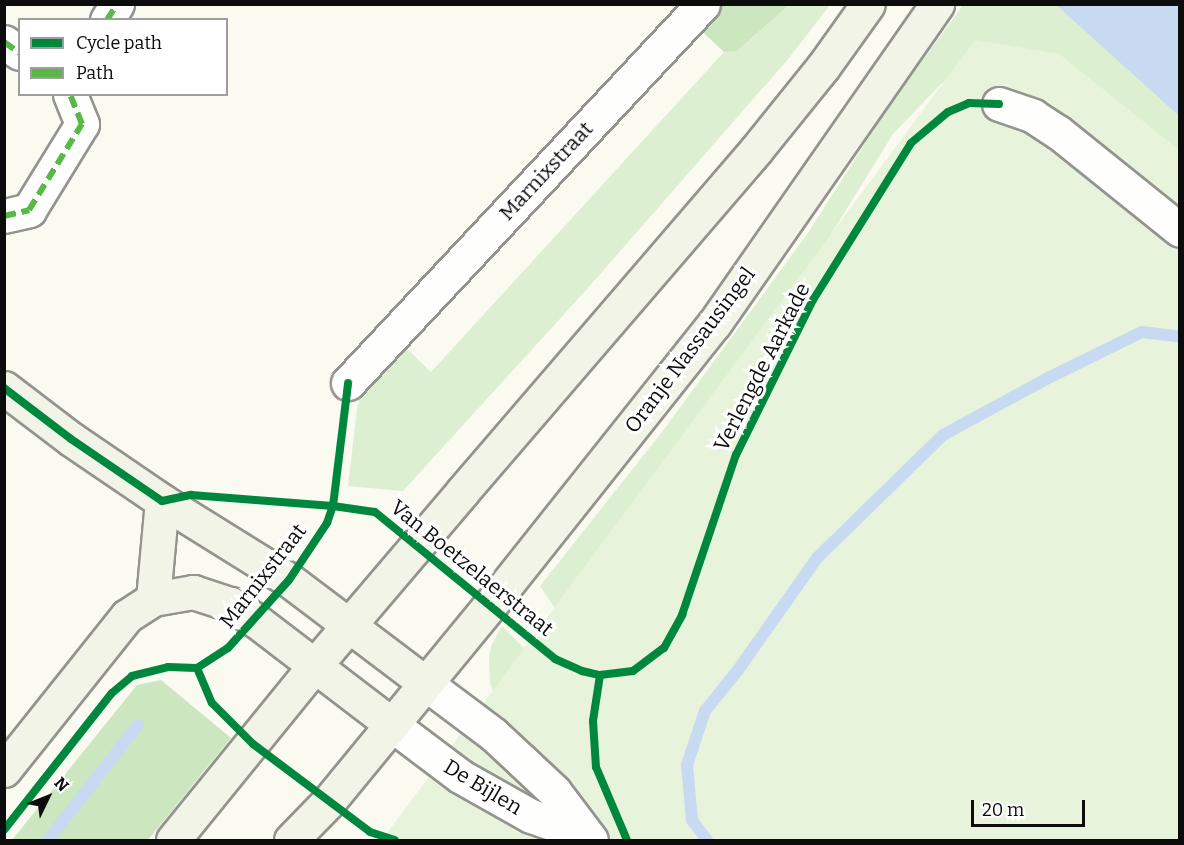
<!DOCTYPE html>
<html>
<head>
<meta charset="utf-8">
<style>
  body { margin:0 }
  #map { position:relative; width:1184px; height:845px; overflow:hidden; background:#fafaf0; font-family:Bitter,serif }
  div>[style] { position:absolute }
  .green>* { inset:0; background:#ddefd1 }
  .forest>* { inset:0; background:#cce6c0 }
  .pitch>* { inset:0; background:#e8f3db }
  .water>* { inset:0; background:#c8daf1 }
  .stream>* { height:12px; margin:-6px; padding:0 6px; transform-origin:6px; border-radius:6px; background:#c8daf1 }
  .roads { filter:drop-shadow(2px 0 #93938f) drop-shadow(-2px 0 #93938f) drop-shadow(0 2px #93938f) drop-shadow(0 -2px #93938f) }
  .street>* { height:33px; margin:-16.5px; padding:0 16.5px; transform-origin:16.5px; border-radius:16.5px; background:#fefefd }
  .secondary>* { height:33px; margin:-16.5px; padding:0 16.5px; transform-origin:16.5px; border-radius:16.5px; background:#f2f4e8 }
  .quiet>* { height:6px; margin-top:-3px; transform-origin:0; background:repeating-linear-gradient(90deg,#58b947 0 12px,transparent 0 18px) }
  .cycleway>* { height:8px; margin:-4px; padding:0 4px; transform-origin:4px; border-radius:4px; background:#00873e }
  span { translate:-50% -50%; white-space:nowrap; text-align:center; line-height:1.15; -webkit-text-stroke:6px #fff; paint-order:stroke }
  .street-label { font-size:21px; color:#0c0c0c }
  .frame { position:absolute; inset:0; border:6px solid #0c0c0c; pointer-events:none }
  .legend { position:absolute; left:18px; top:18px; width:210px; height:78px; box-sizing:border-box; background:#fff; border:2px solid #9e9e9e; margin:0; padding:8px 10px; list-style:none; font-size:18px; color:#0c0c0c }
  .legend li { display:flex; align-items:center; gap:12px; height:30px }
  .legend b { width:30px; border:2px solid #9e9e9e }
  .north { position:absolute; left:18px; top:767px; width:60px; height:60px; -webkit-text-stroke:4px #fff; paint-order:stroke; rotate:47deg; font-size:16px; font-weight:700; line-height:24px; text-align:center; color:#0c0c0c }
  .north::after { content:''; display:block; margin:auto; width:21px; height:27px; background:#0c0c0c; clip-path:polygon(50% 0,100% 100%,50% 72%,0 100%) }
  .scale { position:absolute; left:971px; top:800px; width:114px; height:27px; box-sizing:border-box; border:3px solid #0c0c0c; border-top:0; padding-left:8px; font-size:18px; line-height:21px; white-space:nowrap; color:#0c0c0c; -webkit-text-stroke:4px #fff; paint-order:stroke }
</style>
</head>
<body>
<div id="map">
  <div class="green">
    <i style="clip-path:polygon(789px 5px,830px 5px,789px 58px,587px 289px,403px 491px,348px 486px,357px 409px,362px 389px,403px 345px,431px 372px,724px 52px,737px 51px)"></i>
    <i style="clip-path:polygon(963px 5px,1057px 5px,1179px 116px,1179px 187px,957px 75px,941px 84px,893px 134px,768px 336px,558px 613px,540px 586px,662px 432px,808px 233px,887px 109px)"></i>
    <i style="clip-path:polygon(502px 626px,527px 651px,493px 692px,490px 683px,489px 659px,491px 646px)"></i>
  </div>
  <div class="forest">
    <i style="clip-path:polygon(717px 5px,789px 5px,737px 51px,724px 52px,697px 27px)"></i>
    <i style="clip-path:polygon(161px 680px,231px 738px,148px 840px,12px 840px,137px 685px)"></i>
  </div>
  <div class="pitch">
    <i style="clip-path:polygon(975px 40px,1059px 54px,1179px 150px,1179px 840px,382px 840px)"></i>
  </div>
  <div class="water">
    <i style="clip-path:polygon(1057px 5px,1179px 5px,1179px 116px,1065px 13px)"></i>
  </div>
  <div class="stream">
    <i style="left:48px;top:840px;width:146px;rotate:-52deg"></i>
    <i style="left:707px;top:840px;width:25px;rotate:-127deg"></i>
    <i style="left:692px;top:820px;width:55px;rotate:-95.2deg"></i>
    <i style="left:687px;top:765px;width:57px;rotate:-71.6deg"></i>
    <i style="left:705px;top:711px;width:53px;rotate:-51.2deg"></i>
    <i style="left:738px;top:670px;width:137px;rotate:-54.8deg"></i>
    <i style="left:817px;top:558px;width:176px;rotate:-44.3deg"></i>
    <i style="left:943px;top:435px;width:117px;rotate:-28.5deg"></i>
    <i style="left:1046px;top:379px;width:107px;rotate:-26.1deg"></i>
    <i style="left:1142px;top:332px;width:38px;rotate:7deg"></i>
  </div>
  <div class="roads">
    <div class="street">
      <i style="left:107px;top:20px;width:19px;rotate:-58deg"></i>
      <i style="left:4px;top:42px;width:19px;rotate:35deg"></i>
      <i style="left:999px;top:104px;width:36px;rotate:19deg"></i>
      <i style="left:1033px;top:116px;width:30px;rotate:33deg"></i>
      <i style="left:1058px;top:132px;width:156px;rotate:38.8deg"></i>
      <i style="left:4px;top:216px;width:26px;rotate:-13deg"></i>
      <i style="left:29px;top:210px;width:101px;rotate:-58.4deg"></i>
      <i style="left:82px;top:124px;width:32px;rotate:-112deg"></i>
      <i style="left:348px;top:383px;width:519px;rotate:-46.87deg"></i>
      <i style="left:425px;top:683px;width:85px;rotate:36.9deg"></i>
      <i style="left:493px;top:734px;width:40px;rotate:43deg"></i>
      <i style="left:522px;top:761px;width:44px;rotate:43.2deg"></i>
      <i style="left:554px;top:791px;width:61px;rotate:52.9deg"></i>
      <i style="left:391px;top:724px;width:86px;rotate:37deg"></i>
      <i style="left:460px;top:776px;width:81px;rotate:29.4deg"></i>
      <i style="left:531px;top:816px;width:57px;rotate:19.4deg"></i>
    </div>
    <div class="secondary">
      <i style="left:4px;top:388px;width:84px;rotate:37.3deg"></i>
      <i style="left:71px;top:439px;width:110px;rotate:34.3deg"></i>
      <i style="left:162px;top:501px;width:150px;rotate:31.9deg"></i>
      <i style="left:289px;top:580px;width:171px;rotate:37.1deg"></i>
      <i style="left:153px;top:599px;width:98px;rotate:-84.8deg"></i>
      <i style="left:4px;top:770px;width:197px;rotate:-51.4deg"></i>
      <i style="left:127px;top:616px;width:31px;rotate:-33deg"></i>
      <i style="left:153px;top:599px;width:41px;rotate:-9.9deg"></i>
      <i style="left:193px;top:592px;width:40px;rotate:18deg"></i>
      <i style="left:231px;top:604px;width:29px;rotate:34deg"></i>
      <i style="left:255px;top:620px;width:171px;rotate:37.4deg"></i>
      <i style="left:173px;top:840px;width:225px;rotate:-50.9deg"></i>
      <i style="left:315px;top:665px;width:227px;rotate:-49.6deg"></i>
      <i style="left:462px;top:492px;width:451px;rotate:-49.3deg"></i>
      <i style="left:756px;top:150px;width:107px;rotate:-51.1deg"></i>
      <i style="left:823px;top:67px;width:77px;rotate:-54.5deg"></i>
      <i style="left:291px;top:840px;width:54px;rotate:-45.7deg"></i>
      <i style="left:329px;top:801px;width:255px;rotate:-50.6deg"></i>
      <i style="left:491px;top:604px;width:358px;rotate:-51.5deg"></i>
      <i style="left:714px;top:324px;width:390px;rotate:-55.1deg"></i>
    </div>
  </div>
  <div class="quiet">
    <i style="left:107px;top:20px;width:19px;rotate:-58deg"></i>
    <i style="left:4px;top:42px;width:19px;rotate:35deg"></i>
    <i style="left:4px;top:216px;width:26px;rotate:-13deg"></i>
    <i style="left:29px;top:210px;width:101px;rotate:-58.4deg"></i>
    <i style="left:82px;top:124px;width:32px;rotate:-112deg"></i>
  </div>
  <div class="cycleway">
    <i style="left:4px;top:388px;width:84px;rotate:37.3deg"></i>
    <i style="left:71px;top:439px;width:110px;rotate:34.3deg"></i>
    <i style="left:162px;top:501px;width:30px;rotate:-12deg"></i>
    <i style="left:191px;top:495px;width:142px;rotate:4.4deg"></i>
    <i style="left:333px;top:506px;width:42px;rotate:8.1deg"></i>
    <i style="left:375px;top:512px;width:232px;rotate:39.2deg"></i>
    <i style="left:555px;top:659px;width:30px;rotate:24deg"></i>
    <i style="left:582px;top:671px;width:18px;rotate:13deg"></i>
    <i style="left:600px;top:675px;width:33px;rotate:-7deg"></i>
    <i style="left:633px;top:671px;width:39px;rotate:-37deg"></i>
    <i style="left:664px;top:648px;width:38px;rotate:-61deg"></i>
    <i style="left:682px;top:615px;width:169px;rotate:-71.4deg"></i>
    <i style="left:736px;top:455px;width:173px;rotate:-63.6deg"></i>
    <i style="left:813px;top:300px;width:185px;rotate:-58deg"></i>
    <i style="left:911px;top:143px;width:48px;rotate:-40deg"></i>
    <i style="left:948px;top:112px;width:23px;rotate:-23deg"></i>
    <i style="left:969px;top:103px;width:30px;rotate:2deg"></i>
    <i style="left:197px;top:668px;width:38px;rotate:67deg"></i>
    <i style="left:212px;top:703px;width:58px;rotate:45deg"></i>
    <i style="left:253px;top:744px;width:146px;rotate:36.9deg"></i>
    <i style="left:370px;top:832px;width:26px;rotate:18deg"></i>
    <i style="left:600px;top:675px;width:47px;rotate:98.7deg"></i>
    <i style="left:593px;top:721px;width:46px;rotate:86.3deg"></i>
    <i style="left:596px;top:767px;width:79px;rotate:67deg"></i>
    <i style="left:4px;top:830px;width:174px;rotate:-51.8deg"></i>
    <i style="left:112px;top:693px;width:26px;rotate:-40deg"></i>
    <i style="left:132px;top:676px;width:37px;rotate:-14deg"></i>
    <i style="left:168px;top:667px;width:29px;rotate:2deg"></i>
    <i style="left:197px;top:668px;width:37px;rotate:-33deg"></i>
    <i style="left:228px;top:648px;width:91px;rotate:-48.1deg"></i>
    <i style="left:289px;top:580px;width:69px;rotate:-56.3deg"></i>
    <i style="left:327px;top:523px;width:18px;rotate:-71deg"></i>
    <i style="left:333px;top:506px;width:124px;rotate:-83deg"></i>
  </div>
  <div class="street-label">
    <span style="left:546px;top:171px;rotate:-47deg">Marnixstraat</span>
    <span style="left:690px;top:350px;rotate:-53deg">Oranje Nassausingel</span>
    <span style="left:762px;top:367px;rotate:-63deg">Verlengde Aarkade</span>
    <span style="left:472px;top:568px;rotate:39deg">Van Boetzelaerstraat</span>
    <span style="left:263px;top:576px;rotate:-52deg">Marnixstraat</span>
    <span style="left:483px;top:787px;rotate:31deg">De Bijlen</span>
  </div>
  <div class="frame"></div>
  <ul class="legend">
  <li><b style="height:8px;background:#00873e"></b>Cycle path</li>
  <li><b style="height:8px;background:#58b947"></b>Path</li>
  </ul>
  <div class="north">N</div>
  <div class="scale">20 m</div>
</div>
</body>
</html>
